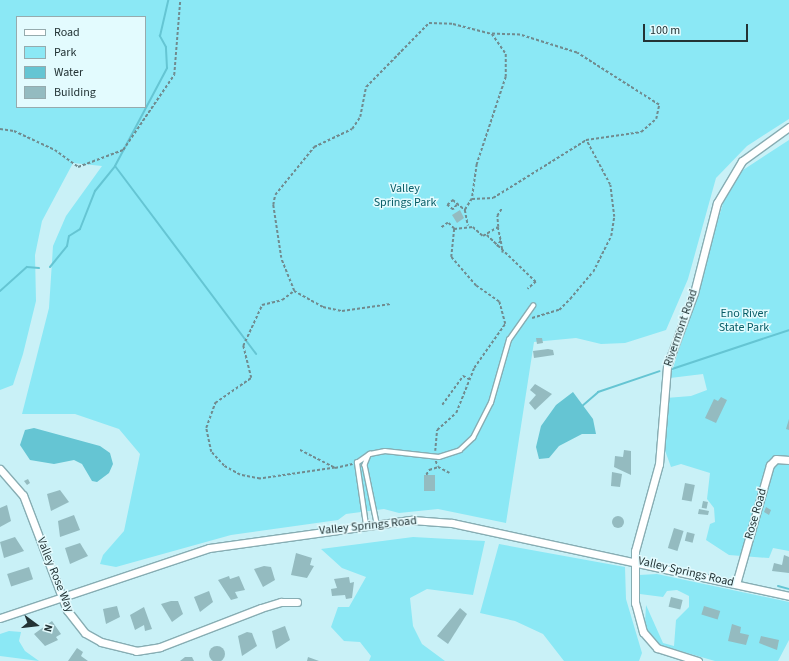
<!DOCTYPE html>
<html>
<head>
<meta charset="utf-8">
<style>
  body { margin:0 }
  #map { position:relative; width:789px; height:661px; overflow:hidden; background:#c9f1f7; font-family:"Source Sans 3",sans-serif }
  div>[style] { position:absolute }
  .green>* { inset:0; background:#8be8f5 }
  .water>* { inset:0; background:#65c5d3 }
  .stream>* { height:2px; margin:-1px; padding:0 1px; transform-origin:1px; border-radius:1px; background:#65c5d3 }
  .building>* { inset:0; background:#94bbc0; transform-origin:0 0 }
  .round { border-radius:50% }
  .path>* { height:1.5px; margin-top:-0.75px; transform-origin:0; background:repeating-linear-gradient(90deg,#708b8f 0 3px,transparent 0 5px) }
  .roads { filter:drop-shadow(1px 0 #87adb3) drop-shadow(-1px 0 #87adb3) drop-shadow(0 1px #87adb3) drop-shadow(0 -1px #87adb3) }
  .lane>* { height:3.5px; margin:-1.75px; padding:0 1.75px; transform-origin:1.75px; border-radius:1.75px; background:#fff }
  .street>* { height:7px; margin:-3.5px; padding:0 3.5px; transform-origin:3.5px; border-radius:3.5px; background:#fff }
  span { translate:-50% -50%; white-space:nowrap; text-align:center; line-height:1.15; -webkit-text-stroke:3px #e3fbfe; paint-order:stroke }
  .park-label { font-size:12px; color:#075d67 }
  .street-label { font-size:12px; color:#233335 }
  .legend { position:absolute; left:16px; top:16px; width:130px; height:92px; box-sizing:border-box; background:#e3fbfe; border:1px solid #96abae; margin:0; padding:5px 7px; list-style:none; font-size:12px; color:#233335 }
  .legend li { display:flex; align-items:center; gap:8px; height:20px }
  .legend b { width:20px; border:1px solid #96abae }
  .north { position:absolute; left:16px; top:605px; width:40px; height:40px; -webkit-text-stroke:3px #e3fbfe; paint-order:stroke; rotate:105deg; font-size:11px; font-weight:700; line-height:16px; text-align:center; color:#233335 }
  .north::after { content:''; display:block; margin:auto; width:14px; height:18px; background:#233335; clip-path:polygon(50% 0,100% 100%,50% 72%,0 100%) }
  .scale { position:absolute; left:643px; top:24px; width:105px; height:18px; box-sizing:border-box; border:2px solid #233335; border-top:0; padding-left:5px; font-size:12px; line-height:14px; white-space:nowrap; color:#233335; -webkit-text-stroke:3px #e3fbfe; paint-order:stroke }
</style>
</head>
<body>
<div id="map">
  <div class="green">
    <i style="clip-path:polygon(evenodd,0 0,789px 0,789px 119px,747px 146px,716px 178px,688px 279px,666px 330px,625px 343px,601px 344px,576px 338px,534px 342px,506px 523px,438px 509px,399px 513px,384px 509px,346px 514px,338px 520px,231px 535px,116px 567px,100px 564px,103px 555px,124px 531px,140px 454px,119px 429px,75px 414px,22px 414px,49px 308px,53px 246px,66px 216px,102px 166px,73px 163px,42px 221px,35px 255px,36px 301px,23px 354px,13px 385px,0 390px,0 0,17px 17px,145px 17px,145px 107px,17px 107px,17px 17px)"></i>
    <i style="clip-path:polygon(789px 140px,789px 551px,773px 548px,769px 558px,729px 555px,706px 540px,710px 524px,715px 522px,714px 508px,707px 499px,710px 473px,681px 464px,671px 467px,663px 445px,666px 398px,691px 396px,707px 390px,703px 374px,670px 378px,728px 187px,743px 170px)"></i>
    <i style="clip-path:polygon(413px 537px,485px 541px,473px 595px,427px 589px,410px 598px,413px 626px,422px 644px,445px 661px,369px 661px,371px 656px,360px 642px,344px 641px,331px 627px,338px 607px,349px 607px,366px 577px,342px 568px,321px 549px)"></i>
    <i style="clip-path:polygon(499px 544px,625px 567px,626px 599px,642px 653px,639px 661px,564px 661px,543px 634px,515px 621px,480px 613px)"></i>
    <i style="clip-path:polygon(657px 574px,789px 602px,789px 640px,778px 661px,715px 661px,659px 645px,649px 635px,645px 623px,646px 605px,663px 643px,674px 646px,676px 620px,689px 607px,689px 596px,677px 590px,667px 591px,663px 597px,640px 594px,639px 575px)"></i>
    <i style="clip-path:polygon(9px 631px,21px 632px,19px 641px,25px 651px,39px 661px,0 656px,0 634px)"></i>
  </div>
  <div class="water">
    <i style="clip-path:polygon(573px 392px,593px 419px,596px 434px,582px 434px,559px 446px,549px 458px,539px 459px,536px 447px,541px 426px,556px 405px)"></i>
    <i style="clip-path:polygon(34px 428px,100px 446px,110px 453px,113px 464px,109px 473px,97px 482px,92px 481px,82px 464px,74px 460px,54px 464px,30px 460px,20px 445px,25px 430px)"></i>
  </div>
  <div class="stream">
    <i style="left:115px;top:166px;width:235px;rotate:53.1deg"></i>
    <i style="left:50px;top:267px;width:27px;rotate:-51deg"></i>
    <i style="left:67px;top:246px;width:10px;rotate:-79deg"></i>
    <i style="left:69px;top:236px;width:13px;rotate:-32deg"></i>
    <i style="left:80px;top:229px;width:41px;rotate:-68.5deg"></i>
    <i style="left:95px;top:191px;width:32px;rotate:-51deg"></i>
    <i style="left:115px;top:166px;width:111px;rotate:-62deg"></i>
    <i style="left:167px;top:68px;width:21px;rotate:-93deg"></i>
    <i style="left:166px;top:47px;width:13px;rotate:-119deg"></i>
    <i style="left:160px;top:36px;width:37px;rotate:-77deg"></i>
    <i style="left:0;top:291px;width:36px;rotate:-42deg"></i>
    <i style="left:27px;top:267px;width:12px;rotate:5deg"></i>
    <i style="left:672px;top:369px;width:123px;rotate:-18.4deg"></i>
    <i style="left:581px;top:407px;width:23px;rotate:-41deg"></i>
    <i style="left:598px;top:392px;width:65px;rotate:-18.7deg"></i>
    <i style="left:778px;top:586px;width:11px;rotate:15deg"></i>
  </div>
  <div class="building">
    <i style="clip-path:polygon(460px 210px,464px 218px,457px 223px,452px 215px)"></i>
    <i style="clip-path:polygon(536px 338px,542px 338px,543px 343px,537px 344px)"></i>
    <i style="clip-path:polygon(548px 349px,553px 350px,554px 355px,534px 358px,533px 351px)"></i>
    <i style="clip-path:polygon(535px 384px,552px 394px,535px 410px,529px 403px,536px 395px,530px 390px)"></i>
    <i style="clip-path:polygon(721px 397px,727px 400px,716px 423px,705px 418px,714px 399px,718px 401px)"></i>
    <i style="clip-path:polygon(789px 419px,789px 430px,786px 429px)"></i>
    <i style="clip-path:polygon(624px 450px,631px 451px,631px 475px,614px 467px,615px 456px,623px 457px)"></i>
    <i style="clip-path:polygon(612px 472px,622px 474px,620px 487px,611px 486px)"></i>
    <i style="left:435px;top:475px;width:16px;height:11px;rotate:90deg"></i>
    <i style="clip-path:polygon(28px 479px,30px 483px,27px 485px,24px 481px)"></i>
    <i style="left:685px;top:483px;width:10px;height:17px;rotate:11deg"></i>
    <i style="clip-path:polygon(60px 490px,69px 502px,51px 511px,47px 494px)"></i>
    <i style="left:703px;top:501px;width:5px;height:7px;rotate:11deg"></i>
    <i style="clip-path:polygon(7px 505px,11px 521px,0 527px,0 508px)"></i>
    <i style="clip-path:polygon(766px 507px,771px 510px,769px 515px,764px 512px)"></i>
    <i style="clip-path:polygon(699px 509px,709px 511px,708px 515px,698px 514px)"></i>
    <i style="clip-path:polygon(74px 515px,80px 530px,60px 537px,58px 521px)"></i>
    <i class="round" style="left:612px;top:516px;width:12px;height:12px"></i>
    <i style="left:674px;top:528px;width:10px;height:21px;rotate:17deg"></i>
    <i style="left:687px;top:532px;width:8px;height:9px;rotate:14deg"></i>
    <i style="clip-path:polygon(15px 537px,24px 551px,4px 558px,0 542px)"></i>
    <i style="clip-path:polygon(80px 543px,88px 556px,70px 564px,65px 548px)"></i>
    <i style="clip-path:polygon(296px 553px,312px 558px,310px 565px,314px 566px,307px 578px,291px 575px)"></i>
    <i style="clip-path:polygon(784px 555px,789px 557px,789px 573px,772px 571px,774px 563px,782px 565px)"></i>
    <i style="clip-path:polygon(264px 566px,271px 567px,275px 580px,263px 587px,254px 569px)"></i>
    <i style="left:29px;top:567px;width:13px;height:23px;rotate:72deg"></i>
    <i style="clip-path:polygon(229px 576px,230px 579px,239px 576px,245px 590px,235px 592px,238px 598px,231px 600px,218px 580px)"></i>
    <i style="clip-path:polygon(349px 577px,350px 583px,354px 582px,352px 598px,346px 599px,345px 595px,332px 596px,331px 589px,337px 588px,334px 579px)"></i>
    <i style="clip-path:polygon(209px 591px,213px 602px,200px 612px,194px 597px)"></i>
    <i style="left:671px;top:597px;width:12px;height:10px;rotate:14deg"></i>
    <i style="clip-path:polygon(171px 601px,178px 601px,183px 614px,172px 622px,161px 604px)"></i>
    <i style="clip-path:polygon(117px 606px,120px 617px,106px 624px,103px 609px)"></i>
    <i style="left:704px;top:606px;width:17px;height:9px;rotate:17deg"></i>
    <i style="clip-path:polygon(144px 607px,152px 629px,145px 631px,144px 625px,135px 630px,130px 615px)"></i>
    <i style="clip-path:polygon(460px 608px,467px 614px,448px 644px,437px 636px)"></i>
    <i style="clip-path:polygon(52px 621px,61px 634px,56px 637px,58px 640px,45px 646px,34px 634px)"></i>
    <i style="clip-path:polygon(732px 624px,741px 627px,740px 633px,749px 635px,746px 645px,728px 641px)"></i>
    <i style="clip-path:polygon(285px 626px,290px 640px,276px 649px,272px 631px)"></i>
    <i style="clip-path:polygon(247px 632px,252px 633px,257px 646px,242px 656px,238px 636px)"></i>
    <i style="clip-path:polygon(761px 636px,779px 640px,777px 650px,759px 643px)"></i>
    <i class="round" style="left:209px;top:646px;width:16px;height:16px"></i>
    <i style="clip-path:polygon(77px 648px,83px 652px,81px 656px,88px 661px,68px 661px)"></i>
    <i style="clip-path:polygon(185px 657px,192px 657px,194px 661px,180px 661px)"></i>
    <i style="clip-path:polygon(308px 657px,319px 661px,307px 661px)"></i>
  </div>
  <div class="path">
    <i style="left:0;top:129px;width:14px;rotate:8deg"></i>
    <i style="left:14px;top:131px;width:45px;rotate:24.9deg"></i>
    <i style="left:55px;top:150px;width:29px;rotate:36deg"></i>
    <i style="left:78px;top:167px;width:48px;rotate:-20.7deg"></i>
    <i style="left:123px;top:150px;width:91px;rotate:-55.8deg"></i>
    <i style="left:174px;top:75px;width:75px;rotate:-85.4deg"></i>
    <i style="left:472px;top:199px;width:21px;rotate:-3deg"></i>
    <i style="left:493px;top:198px;width:110px;rotate:-31.9deg"></i>
    <i style="left:586px;top:140px;width:56px;rotate:-8.3deg"></i>
    <i style="left:641px;top:132px;width:20px;rotate:-41deg"></i>
    <i style="left:656px;top:119px;width:14px;rotate:-78deg"></i>
    <i style="left:659px;top:105px;width:97px;rotate:-147.6deg"></i>
    <i style="left:577px;top:53px;width:60px;rotate:-162.5deg"></i>
    <i style="left:520px;top:35px;width:28px;rotate:-178deg"></i>
    <i style="left:457px;top:205px;width:6px;rotate:129deg"></i>
    <i style="left:453px;top:210px;width:8px;rotate:-140deg"></i>
    <i style="left:447px;top:205px;width:8px;rotate:-40deg"></i>
    <i style="left:453px;top:200px;width:16px;rotate:40deg"></i>
    <i style="left:465px;top:210px;width:16px;rotate:79deg"></i>
    <i style="left:498px;top:227px;width:11px;rotate:-95deg"></i>
    <i style="left:497px;top:216px;width:9px;rotate:-58deg"></i>
    <i style="left:454px;top:229px;width:19px;rotate:-6deg"></i>
    <i style="left:473px;top:227px;width:13px;rotate:42deg"></i>
    <i style="left:483px;top:236px;width:17px;rotate:-31deg"></i>
    <i style="left:498px;top:227px;width:14px;rotate:78deg"></i>
    <i style="left:501px;top:241px;width:7px;rotate:124deg"></i>
    <i style="left:487px;top:235px;width:68px;rotate:43.8deg"></i>
    <i style="left:536px;top:282px;width:11px;rotate:139deg"></i>
    <i style="left:501px;top:241px;width:12px;rotate:81deg"></i>
    <i style="left:294px;top:291px;width:33px;rotate:29deg"></i>
    <i style="left:323px;top:307px;width:19px;rotate:12deg"></i>
    <i style="left:342px;top:311px;width:49px;rotate:-8.3deg"></i>
    <i style="left:532px;top:318px;width:28px;rotate:-17deg"></i>
    <i style="left:559px;top:310px;width:16px;rotate:-45deg"></i>
    <i style="left:570px;top:299px;width:35px;rotate:-50deg"></i>
    <i style="left:593px;top:272px;width:40px;rotate:-63.4deg"></i>
    <i style="left:611px;top:236px;width:19px;rotate:-81deg"></i>
    <i style="left:614px;top:217px;width:32px;rotate:-97deg"></i>
    <i style="left:610px;top:185px;width:51px;rotate:-118.1deg"></i>
    <i style="left:442px;top:405px;width:36px;rotate:-54deg"></i>
    <i style="left:463px;top:376px;width:7px;rotate:27deg"></i>
    <i style="left:300px;top:450px;width:39px;rotate:27deg"></i>
    <i style="left:335px;top:468px;width:18px;rotate:-13deg"></i>
    <i style="left:435px;top:451px;width:21px;rotate:-85deg"></i>
    <i style="left:437px;top:430px;width:25px;rotate:-42deg"></i>
    <i style="left:456px;top:413px;width:48px;rotate:-68.2deg"></i>
    <i style="left:474px;top:368px;width:54px;rotate:-54.8deg"></i>
    <i style="left:505px;top:324px;width:23px;rotate:-105deg"></i>
    <i style="left:499px;top:302px;width:28px;rotate:-145deg"></i>
    <i style="left:476px;top:286px;width:38px;rotate:-131deg"></i>
    <i style="left:451px;top:257px;width:28px;rotate:-84deg"></i>
    <i style="left:454px;top:229px;width:8px;rotate:-135deg"></i>
    <i style="left:448px;top:223px;width:9px;rotate:144deg"></i>
    <i style="left:436px;top:461px;width:6px;rotate:72deg"></i>
    <i style="left:438px;top:467px;width:13px;rotate:27deg"></i>
    <i style="left:335px;top:468px;width:76px;rotate:171.7deg"></i>
    <i style="left:260px;top:479px;width:20px;rotate:-169deg"></i>
    <i style="left:240px;top:475px;width:18px;rotate:-151deg"></i>
    <i style="left:224px;top:466px;width:19px;rotate:-133deg"></i>
    <i style="left:211px;top:452px;width:25px;rotate:-102deg"></i>
    <i style="left:206px;top:428px;width:27px;rotate:-70deg"></i>
    <i style="left:215px;top:403px;width:44px;rotate:-34.8deg"></i>
    <i style="left:251px;top:378px;width:33px;rotate:-104deg"></i>
    <i style="left:243px;top:346px;width:45px;rotate:-65.1deg"></i>
    <i style="left:262px;top:305px;width:21px;rotate:-14deg"></i>
    <i style="left:282px;top:300px;width:15px;rotate:-37deg"></i>
    <i style="left:294px;top:291px;width:35px;rotate:-112deg"></i>
    <i style="left:281px;top:258px;width:54px;rotate:-98.6deg"></i>
    <i style="left:273px;top:205px;width:10px;rotate:-79deg"></i>
    <i style="left:275px;top:195px;width:62px;rotate:-50.9deg"></i>
    <i style="left:314px;top:147px;width:42px;rotate:-25.3deg"></i>
    <i style="left:352px;top:129px;width:14px;rotate:-56deg"></i>
    <i style="left:360px;top:117px;width:31px;rotate:-79deg"></i>
    <i style="left:366px;top:87px;width:90px;rotate:-45.5deg"></i>
    <i style="left:429px;top:23px;width:24px;rotate:2deg"></i>
    <i style="left:453px;top:24px;width:40px;rotate:14.4deg"></i>
    <i style="left:492px;top:34px;width:24px;rotate:55deg"></i>
    <i style="left:506px;top:54px;width:23px;rotate:90deg"></i>
    <i style="left:506px;top:77px;width:92px;rotate:108.4deg"></i>
    <i style="left:477px;top:164px;width:35px;rotate:98deg"></i>
    <i style="left:472px;top:199px;width:13px;rotate:122deg"></i>
    <i style="left:426px;top:475px;width:6px;rotate:-59deg"></i>
    <i style="left:429px;top:470px;width:9px;rotate:-18deg"></i>
  </div>
  <div class="roads">
    <div class="lane">
      <i style="left:369px;top:455px;width:11px;rotate:112deg"></i>
      <i style="left:365px;top:465px;width:59px;rotate:78.3deg"></i>
      <i style="left:366px;top:525px;width:63px;rotate:-98.3deg"></i>
      <i style="left:357px;top:463px;width:16px;rotate:-35deg"></i>
      <i style="left:370px;top:454px;width:15px;rotate:-11deg"></i>
      <i style="left:385px;top:451px;width:54px;rotate:6.3deg"></i>
      <i style="left:439px;top:457px;width:22px;rotate:-18deg"></i>
      <i style="left:460px;top:450px;width:18px;rotate:-43deg"></i>
      <i style="left:473px;top:438px;width:39px;rotate:-63deg"></i>
      <i style="left:491px;top:403px;width:66px;rotate:-74.1deg"></i>
      <i style="left:509px;top:340px;width:42px;rotate:-54.8deg"></i>
    </div>
    <div class="street">
      <i style="left:0;top:469px;width:35px;rotate:49deg"></i>
      <i style="left:23px;top:495px;width:123px;rotate:69.1deg"></i>
      <i style="left:67px;top:610px;width:29px;rotate:52deg"></i>
      <i style="left:85px;top:633px;width:18px;rotate:29deg"></i>
      <i style="left:101px;top:642px;width:36px;rotate:14deg"></i>
      <i style="left:136px;top:651px;width:24px;rotate:-9deg"></i>
      <i style="left:160px;top:647px;width:108px;rotate:-21.1deg"></i>
      <i style="left:261px;top:608px;width:21px;rotate:-17deg"></i>
      <i style="left:281px;top:602px;width:16px"></i>
      <i style="left:736px;top:584px;width:124px;rotate:-74.1deg"></i>
      <i style="left:770px;top:465px;width:8px;rotate:-45deg"></i>
      <i style="left:776px;top:459px;width:13px;rotate:4deg"></i>
      <i style="left:0;top:618px;width:220px;rotate:-18.5deg"></i>
      <i style="left:209px;top:548px;width:205px;rotate:-7.9deg"></i>
      <i style="left:412px;top:520px;width:40px;rotate:4.3deg"></i>
      <i style="left:452px;top:523px;width:345px;rotate:12.2deg"></i>
      <i style="left:698px;top:661px;width:43px;rotate:-162.4deg"></i>
      <i style="left:657px;top:648px;width:21px;rotate:-131deg"></i>
      <i style="left:643px;top:632px;width:30px;rotate:-105deg"></i>
      <i style="left:635px;top:603px;width:52px;rotate:-90deg"></i>
      <i style="left:635px;top:551px;width:90px;rotate:-74.6deg"></i>
      <i style="left:659px;top:464px;width:98px;rotate:-85.3deg"></i>
      <i style="left:667px;top:366px;width:78px;rotate:-69.7deg"></i>
      <i style="left:694px;top:293px;width:93px;rotate:-75.7deg"></i>
      <i style="left:717px;top:203px;width:49px;rotate:-59.2deg"></i>
      <i style="left:742px;top:161px;width:58px;rotate:-35.9deg"></i>
    </div>
  </div>
  <div class="park-label">
    <span style="left:405px;top:196px">Valley<br>Springs Park</span>
    <span style="left:744px;top:321px">Eno River<br>State Park</span>
  </div>
  <div class="street-label">
    <span style="left:681px;top:328px;rotate:-71deg">Rivermont Road</span>
    <span style="left:756px;top:514px;rotate:-74deg">Rose Road</span>
    <span style="left:368px;top:526px;rotate:-6deg">Valley Springs Road</span>
    <span style="left:686px;top:572px;rotate:13deg">Valley Springs Road</span>
    <span style="left:55px;top:575px;rotate:68deg">Valley Rose Way</span>
  </div>
  <ul class="legend">
  <li><b style="height:5px;background:#fff"></b>Road</li>
  <li><b style="height:11px;background:#8be8f5"></b>Park</li>
  <li><b style="height:11px;background:#65c5d3"></b>Water</li>
  <li><b style="height:11px;background:#94bbc0"></b>Building</li>
  </ul>
  <div class="north">N</div>
  <div class="scale">100 m</div>
</div>
</body>
</html>
